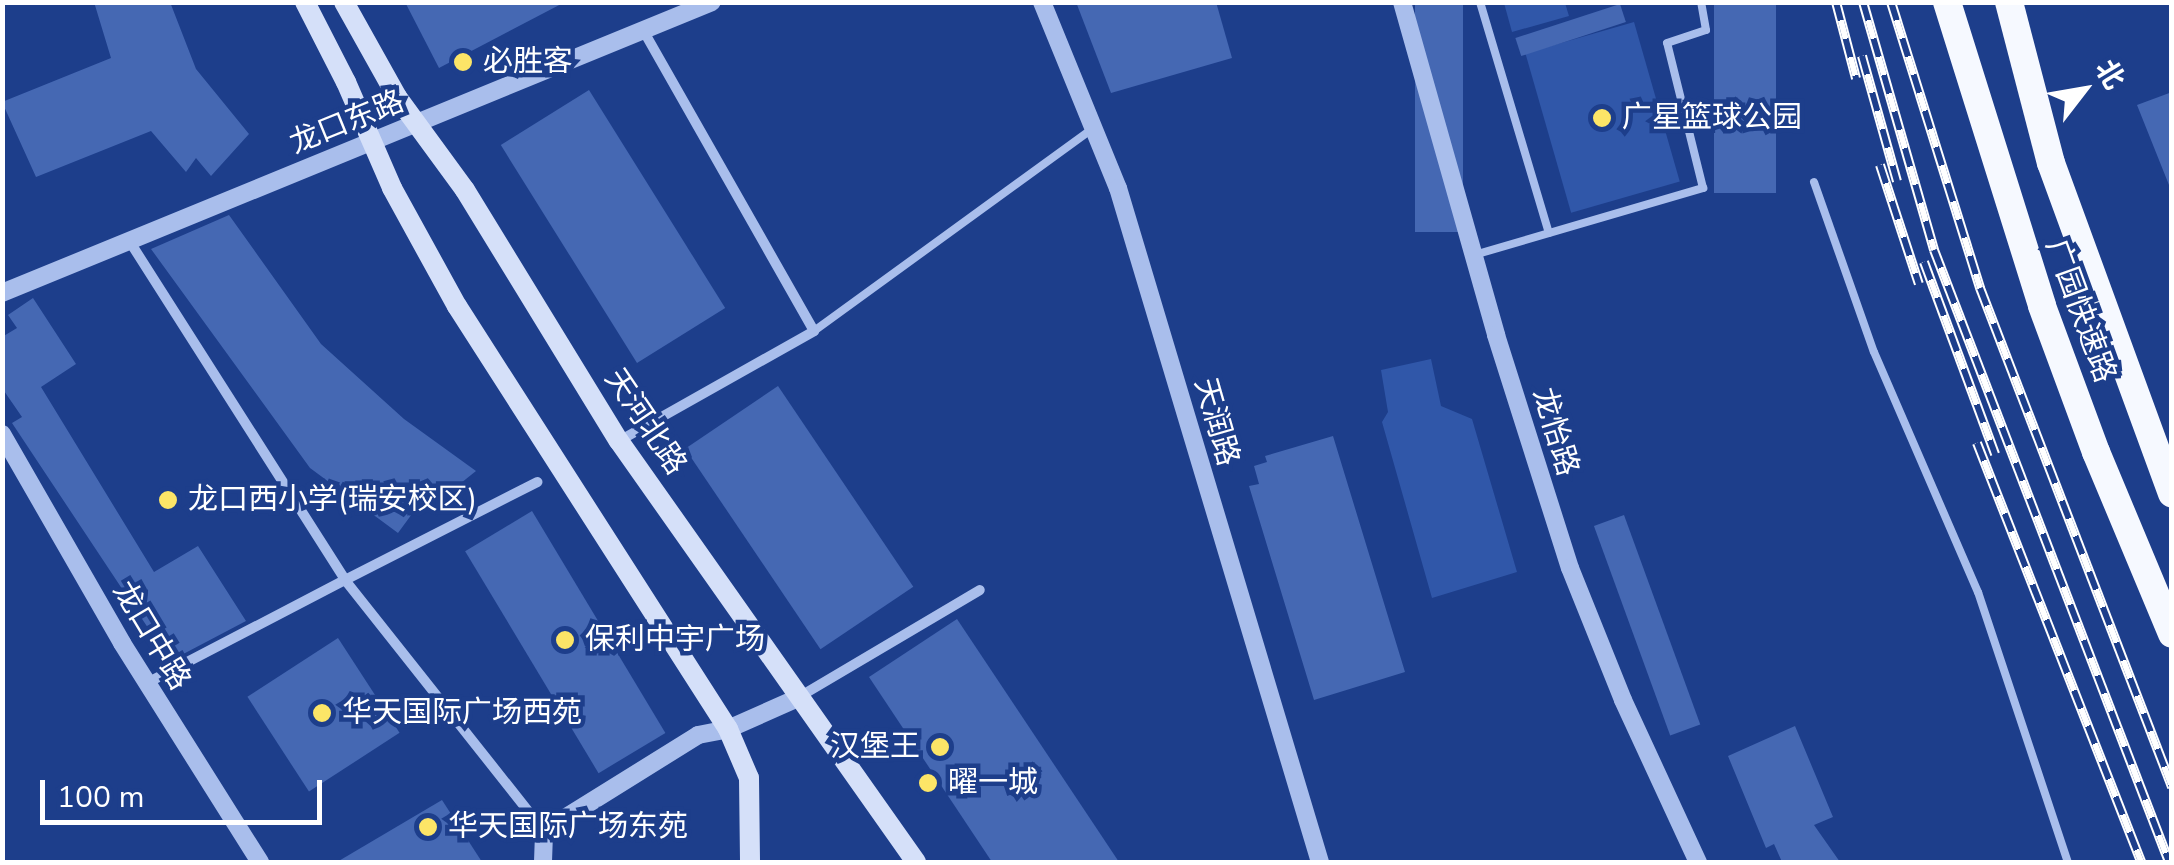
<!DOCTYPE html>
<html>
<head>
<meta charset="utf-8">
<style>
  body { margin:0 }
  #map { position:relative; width:2174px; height:865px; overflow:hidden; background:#1d3e8b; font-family:"Nunito Sans","Noto Sans SC",sans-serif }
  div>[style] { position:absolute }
  .green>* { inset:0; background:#3057a9; transform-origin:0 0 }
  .building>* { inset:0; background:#4568b3; transform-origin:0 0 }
  .service>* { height:8px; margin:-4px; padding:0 4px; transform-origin:4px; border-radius:4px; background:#a9beec }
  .minor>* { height:10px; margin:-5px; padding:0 5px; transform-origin:5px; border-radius:5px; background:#a9beec }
  .tertiary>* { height:18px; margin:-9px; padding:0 9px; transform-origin:9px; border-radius:9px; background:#a9beec }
  .secondary>* { height:20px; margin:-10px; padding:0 10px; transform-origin:10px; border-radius:10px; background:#d5e0f9 }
  .trunk>* { height:28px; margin:-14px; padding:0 14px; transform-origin:14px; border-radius:14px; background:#f6f9ff }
  .rail>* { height:10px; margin-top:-5px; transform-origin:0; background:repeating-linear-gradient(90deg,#1d3e8b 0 19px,#fff 0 38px); box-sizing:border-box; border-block:2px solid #fff }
  .dots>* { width:28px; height:28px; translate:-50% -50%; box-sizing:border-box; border:5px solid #1d3e8b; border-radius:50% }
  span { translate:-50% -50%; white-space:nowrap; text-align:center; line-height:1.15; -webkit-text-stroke:9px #1d3e8b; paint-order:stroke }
  .poi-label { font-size:30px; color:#fff }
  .left { translate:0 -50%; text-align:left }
  .right { translate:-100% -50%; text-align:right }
  .street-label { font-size:30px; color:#fff }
  .frame { position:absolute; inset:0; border:5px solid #fff; pointer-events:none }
  .north { position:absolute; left:2034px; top:40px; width:100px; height:100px; -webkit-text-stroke:8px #1d3e8b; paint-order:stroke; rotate:59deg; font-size:28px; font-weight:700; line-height:40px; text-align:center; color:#fff }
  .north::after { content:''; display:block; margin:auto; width:35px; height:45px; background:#fff; clip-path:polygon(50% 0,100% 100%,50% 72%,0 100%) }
  .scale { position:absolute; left:40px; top:780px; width:282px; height:45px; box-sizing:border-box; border:5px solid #fff; border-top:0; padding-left:12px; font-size:30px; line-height:35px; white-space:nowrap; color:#fff; -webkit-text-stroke:8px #1d3e8b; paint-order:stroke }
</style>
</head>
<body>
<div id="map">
  <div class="green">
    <i style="clip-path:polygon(1504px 3px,1565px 3px,1569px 16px,1512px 32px)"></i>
    <i style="left:1634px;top:22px;width:166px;height:113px;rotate:74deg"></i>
    <i style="clip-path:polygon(1431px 359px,1441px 406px,1472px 419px,1517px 572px,1432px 598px,1382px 422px,1388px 412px,1381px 370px)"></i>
  </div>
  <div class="building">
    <i style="clip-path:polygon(94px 2px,170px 2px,196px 69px,249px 134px,211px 176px,196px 158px,186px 172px,151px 131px,36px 177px,2px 102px,111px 58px)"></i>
    <i style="clip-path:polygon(405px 2px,565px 2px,439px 68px)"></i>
    <i style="clip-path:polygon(1076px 2px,1216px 2px,1232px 58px,1111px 93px)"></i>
    <i style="left:1415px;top:2px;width:48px;height:230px"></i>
    <i style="left:1714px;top:2px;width:62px;height:191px"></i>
    <i style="left:1620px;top:4px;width:19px;height:110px;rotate:72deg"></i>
    <i style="left:589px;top:90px;width:257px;height:104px;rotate:58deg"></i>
    <i style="clip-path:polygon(2172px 92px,2172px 190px,2171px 190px,2137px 105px)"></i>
    <i style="clip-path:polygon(229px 215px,321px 344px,404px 419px,476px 471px,451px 491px,431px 488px,398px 533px,310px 468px,151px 249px)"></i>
    <i style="clip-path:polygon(33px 298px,76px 364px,41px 387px,154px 572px,198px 546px,246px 621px,170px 661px,12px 423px,22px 417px,2px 388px,2px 337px,17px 328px,8px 315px)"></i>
    <i style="left:778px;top:386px;width:242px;height:112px;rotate:56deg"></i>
    <i style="clip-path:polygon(1333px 436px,1405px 672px,1314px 700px,1249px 486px,1259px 484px,1254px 466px,1267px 462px,1265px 456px)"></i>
    <i style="left:532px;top:511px;width:259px;height:78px;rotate:59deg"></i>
    <i style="left:1624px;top:515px;width:223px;height:32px;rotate:70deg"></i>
    <i style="clip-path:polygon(957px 619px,1119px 862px,992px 862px,869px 677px)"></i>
    <i style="left:338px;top:638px;width:113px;height:108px;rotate:57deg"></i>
    <i style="clip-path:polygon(1795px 726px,1833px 817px,1814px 825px,1840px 862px,1782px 862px,1774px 844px,1766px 848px,1728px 756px)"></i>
    <i style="clip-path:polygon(442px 800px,482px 862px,337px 862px)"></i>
  </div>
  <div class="service">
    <i style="left:1480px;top:2px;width:241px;rotate:73.4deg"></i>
    <i style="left:1814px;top:182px;width:180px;rotate:70.6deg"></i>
    <i style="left:1874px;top:352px;width:262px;rotate:66.6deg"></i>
    <i style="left:1978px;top:592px;width:285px;rotate:71.6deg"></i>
    <i style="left:1474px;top:255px;width:239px;rotate:-16.3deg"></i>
    <i style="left:1703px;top:188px;width:149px;rotate:-103.9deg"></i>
    <i style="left:1667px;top:43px;width:41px;rotate:-18.4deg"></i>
    <i style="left:1706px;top:30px;width:28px;rotate:-100deg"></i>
    <i style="left:814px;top:331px;width:345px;rotate:-36deg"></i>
  </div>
  <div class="minor">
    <i style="left:130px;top:242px;width:401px;rotate:57.5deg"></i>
    <i style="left:345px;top:580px;width:216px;rotate:-27deg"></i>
    <i style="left:619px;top:441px;width:224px;rotate:-29.4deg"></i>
    <i style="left:814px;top:331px;width:344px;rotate:-119.6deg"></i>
    <i style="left:147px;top:683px;width:223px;rotate:-27.5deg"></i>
    <i style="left:345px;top:580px;width:320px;rotate:51.6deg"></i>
    <i style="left:799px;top:697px;width:210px;rotate:-30.6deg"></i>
  </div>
  <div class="tertiary">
    <i style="left:1042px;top:2px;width:201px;rotate:67.8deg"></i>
    <i style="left:1118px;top:188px;width:704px;rotate:73.32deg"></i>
    <i style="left:1402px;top:2px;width:346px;rotate:74.2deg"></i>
    <i style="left:1496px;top:335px;width:244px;rotate:72.4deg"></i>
    <i style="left:1570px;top:568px;width:142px;rotate:68.1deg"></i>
    <i style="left:1623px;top:700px;width:179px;rotate:65.2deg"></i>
    <i style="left:2px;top:293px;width:767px;rotate:-22.29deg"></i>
    <i style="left:2px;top:434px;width:241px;rotate:60.1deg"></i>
    <i style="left:122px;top:643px;width:259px;rotate:57.8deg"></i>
    <i style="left:543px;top:862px;width:31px;rotate:-88deg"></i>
    <i style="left:544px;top:831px;width:181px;rotate:-31.9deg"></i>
    <i style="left:698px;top:735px;width:31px;rotate:-11deg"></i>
    <i style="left:728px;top:729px;width:77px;rotate:-23.9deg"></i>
  </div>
  <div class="secondary">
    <i style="left:305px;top:2px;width:90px;rotate:62.9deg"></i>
    <i style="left:346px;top:82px;width:116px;rotate:66.5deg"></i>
    <i style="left:392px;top:188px;width:135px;rotate:61.2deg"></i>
    <i style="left:457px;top:306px;width:502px;rotate:57.35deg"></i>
    <i style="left:728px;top:729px;width:53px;rotate:66.8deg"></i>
    <i style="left:749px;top:778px;width:84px;rotate:89.3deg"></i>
    <i style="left:344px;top:2px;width:109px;rotate:60.8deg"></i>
    <i style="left:397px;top:97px;width:115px;rotate:53.8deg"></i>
    <i style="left:465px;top:190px;width:294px;rotate:58.5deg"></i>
    <i style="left:619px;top:441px;width:515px;rotate:54.8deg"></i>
  </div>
  <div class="trunk">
    <i style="left:1947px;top:2px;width:318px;rotate:72.6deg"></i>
    <i style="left:2042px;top:306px;width:156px;rotate:69.7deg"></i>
    <i style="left:2096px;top:452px;width:197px;rotate:67.3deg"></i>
    <i style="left:2009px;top:2px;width:166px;rotate:75.4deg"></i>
    <i style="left:2051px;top:163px;width:352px;rotate:69.9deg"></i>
  </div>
  <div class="rail">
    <i style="left:1836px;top:2px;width:79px;rotate:75.3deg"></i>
    <i style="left:1863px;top:2px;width:258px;rotate:74deg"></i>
    <i style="left:1934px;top:250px;width:656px;rotate:68.99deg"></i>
    <i style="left:1891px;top:2px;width:300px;rotate:72.7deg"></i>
    <i style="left:1980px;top:288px;width:535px;rotate:68.95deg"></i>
    <i style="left:1862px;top:56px;width:130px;rotate:74.4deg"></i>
    <i style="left:1880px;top:165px;width:125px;rotate:71.9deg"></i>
    <i style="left:1924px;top:262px;width:205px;rotate:69.7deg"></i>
    <i style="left:1977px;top:443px;width:450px;rotate:68.6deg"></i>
  </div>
  <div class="dots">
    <i style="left:463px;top:62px;background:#fce567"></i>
    <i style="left:1602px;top:118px;background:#fce567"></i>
    <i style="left:168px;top:500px;background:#fce567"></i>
    <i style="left:565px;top:640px;background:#fce567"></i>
    <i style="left:322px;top:713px;background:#fce567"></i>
    <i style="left:940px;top:747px;background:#fce567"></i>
    <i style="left:928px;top:783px;background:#fce567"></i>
    <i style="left:428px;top:827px;background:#fce567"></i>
  </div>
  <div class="poi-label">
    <span class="left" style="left:483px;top:62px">必胜客</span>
    <span class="left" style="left:1622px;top:118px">广星篮球公园</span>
    <span class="left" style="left:188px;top:500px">龙口西小学(瑞安校区)</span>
    <span class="left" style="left:585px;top:640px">保利中宇广场</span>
    <span class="left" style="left:342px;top:713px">华天国际广场西苑</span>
    <span class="right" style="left:920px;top:747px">汉堡王</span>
    <span class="left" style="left:948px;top:783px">曜一城</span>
    <span class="left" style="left:448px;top:827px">华天国际广场东苑</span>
  </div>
  <div class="street-label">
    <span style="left:347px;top:123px;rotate:-22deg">龙口东路</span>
    <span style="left:2080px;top:311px;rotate:70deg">广园快速路</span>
    <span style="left:645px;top:422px;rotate:56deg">天河北路</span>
    <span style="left:1216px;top:422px;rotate:74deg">天润路</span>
    <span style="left:1555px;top:432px;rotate:73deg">龙怡路</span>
    <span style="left:151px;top:636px;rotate:59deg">龙口中路</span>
  </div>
  <div class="frame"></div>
  <div class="north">北</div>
  <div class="scale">100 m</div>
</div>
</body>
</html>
